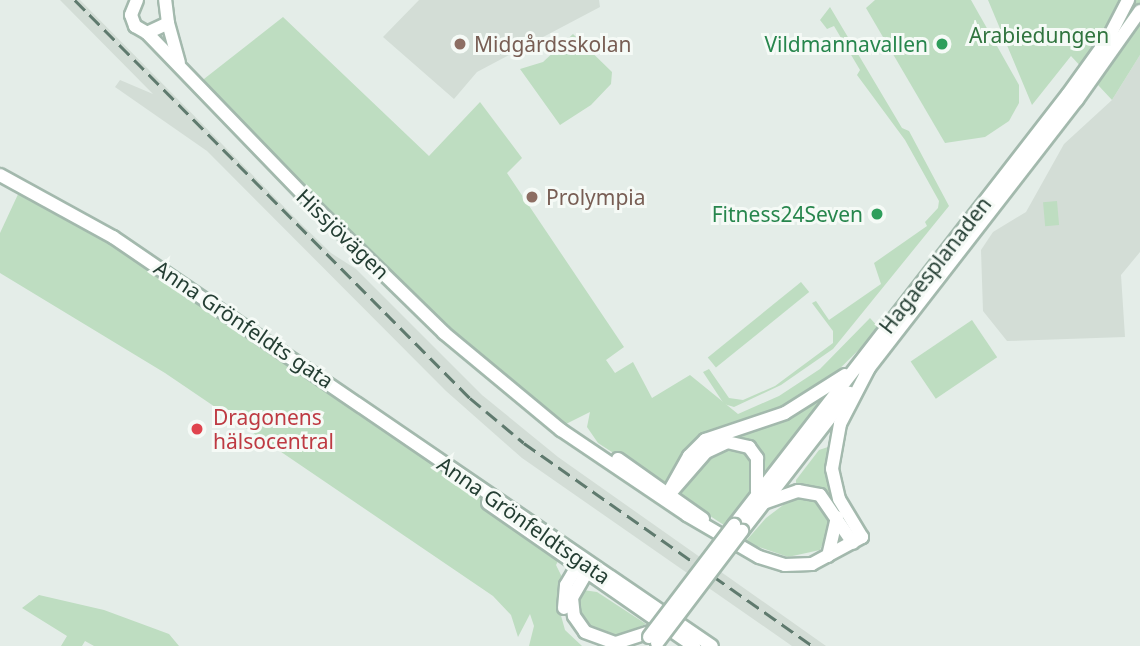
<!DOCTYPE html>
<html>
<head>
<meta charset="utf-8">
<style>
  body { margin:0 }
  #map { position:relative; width:1140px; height:646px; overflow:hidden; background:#e4ede8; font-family:"Noto Sans",sans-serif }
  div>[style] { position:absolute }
  .built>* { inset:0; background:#d3ddd6 }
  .green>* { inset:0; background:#beddc1; transform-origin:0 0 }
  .roads { filter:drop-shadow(2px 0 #a3b9ad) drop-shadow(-2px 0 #a3b9ad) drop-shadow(0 2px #a3b9ad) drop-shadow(0 -2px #a3b9ad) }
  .secondary>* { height:12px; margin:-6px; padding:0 6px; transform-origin:6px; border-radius:6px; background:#fff }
  .rail>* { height:2.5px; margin-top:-1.25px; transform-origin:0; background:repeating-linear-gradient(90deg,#5f7a6e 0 14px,transparent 0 21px) }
  .bridges { filter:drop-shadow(2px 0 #a3b9ad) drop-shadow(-2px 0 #a3b9ad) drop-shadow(0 2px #a3b9ad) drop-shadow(0 -2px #a3b9ad) }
  .secondary-bridge>* { height:12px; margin:-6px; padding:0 6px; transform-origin:6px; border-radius:6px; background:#fff }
  .dots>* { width:19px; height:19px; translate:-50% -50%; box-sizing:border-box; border:4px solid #f5faf6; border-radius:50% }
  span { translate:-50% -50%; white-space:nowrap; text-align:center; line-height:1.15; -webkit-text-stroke:6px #f5faf6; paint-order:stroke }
  .park-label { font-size:21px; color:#30743e }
  .education-label { font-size:21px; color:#785e54 }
  .left { translate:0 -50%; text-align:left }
  .leisure-label { font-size:21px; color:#27864d }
  .right { translate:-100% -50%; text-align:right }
  .street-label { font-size:21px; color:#243e33 }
  .health-label { font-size:21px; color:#be3a42 }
</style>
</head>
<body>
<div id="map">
  <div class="built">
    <i style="clip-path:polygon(60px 0,80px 0,297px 220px,331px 253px,356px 269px,482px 395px,558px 457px,826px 646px,792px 646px,522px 458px,446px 391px,207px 151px,115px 87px,120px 80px,153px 94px)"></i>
    <i style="clip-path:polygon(419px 0,599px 0,600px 7px,477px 72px,454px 99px,383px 37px)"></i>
    <i style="clip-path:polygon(1140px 55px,1140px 252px,1121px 275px,1125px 337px,1007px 341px,983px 311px,981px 250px,993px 232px,1026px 212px,1064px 144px,1112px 100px)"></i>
  </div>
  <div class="green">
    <i style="clip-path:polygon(875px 0,971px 0,1019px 85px,1019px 103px,1009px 121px,985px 137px,945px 143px,866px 8px)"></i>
    <i style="clip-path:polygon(988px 0,1140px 0,1140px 55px,1112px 100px,1071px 56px,1032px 105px)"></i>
    <i style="clip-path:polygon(830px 7px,902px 128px,909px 131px,949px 206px,833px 349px,781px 385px,734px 407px,724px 404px,703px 372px,709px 369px,729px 398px,743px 400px,775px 386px,833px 343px,833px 331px,812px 303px,816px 301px,829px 320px,881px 284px,874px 263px,927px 226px,925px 222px,938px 208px,939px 201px,905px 140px,857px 75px,860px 70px,834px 26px,827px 29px,820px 20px)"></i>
    <i style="clip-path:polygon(283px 17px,429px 156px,480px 102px,522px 158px,507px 173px,624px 347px,606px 360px,615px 373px,633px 362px,652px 398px,690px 375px,738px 414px,779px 396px,820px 369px,870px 318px,880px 329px,823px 385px,817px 405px,727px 527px,598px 443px,587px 427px,590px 412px,566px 424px,496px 376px,195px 86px)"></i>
    <i style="clip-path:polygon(573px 34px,612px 72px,611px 84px,591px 105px,560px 125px,520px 69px,543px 62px)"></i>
    <i style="clip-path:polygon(20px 190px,51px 202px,431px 456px,560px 557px,556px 565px,563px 579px,560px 612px,565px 630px,582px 646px,529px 646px,534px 626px,530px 614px,518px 637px,511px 615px,493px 596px,165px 373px,0 273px,0 233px)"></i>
    <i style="left:1057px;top:201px;width:24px;height:14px;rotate:85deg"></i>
    <i style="left:801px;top:282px;width:13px;height:120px;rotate:51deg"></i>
    <i style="left:972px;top:320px;width:45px;height:74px;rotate:56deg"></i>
    <i style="clip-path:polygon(828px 447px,832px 497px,796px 487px,796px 480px,819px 450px)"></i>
    <i style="clip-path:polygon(795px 496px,819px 501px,832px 522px,820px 550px,788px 557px,745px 542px,766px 518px)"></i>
    <i style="clip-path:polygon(583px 590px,597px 592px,646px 624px,614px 638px,587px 627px,580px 619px,578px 597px)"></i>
    <i style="clip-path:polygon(39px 595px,104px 610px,169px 634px,179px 646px,94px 646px,85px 641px,82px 646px,61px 646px,67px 636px,22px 608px)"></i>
  </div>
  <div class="roads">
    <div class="secondary">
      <i style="left:137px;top:0;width:16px;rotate:112deg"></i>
      <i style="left:131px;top:15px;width:12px;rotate:70deg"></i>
      <i style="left:135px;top:26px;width:14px;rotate:30deg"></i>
      <i style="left:147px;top:33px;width:23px;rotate:-25deg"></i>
      <i style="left:168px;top:23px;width:23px;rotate:-97deg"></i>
      <i style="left:168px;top:23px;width:41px;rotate:74.6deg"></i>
      <i style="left:147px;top:33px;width:236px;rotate:46deg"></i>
      <i style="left:311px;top:203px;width:186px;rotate:44.3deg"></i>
      <i style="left:444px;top:333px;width:152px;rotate:39.7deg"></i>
      <i style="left:561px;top:430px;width:152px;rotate:34deg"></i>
      <i style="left:687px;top:515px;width:83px;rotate:30.3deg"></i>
      <i style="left:759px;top:557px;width:27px;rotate:17deg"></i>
      <i style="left:785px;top:565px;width:27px;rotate:-2deg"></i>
      <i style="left:812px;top:564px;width:57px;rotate:-28.4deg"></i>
      <i style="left:862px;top:537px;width:44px;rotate:-121.2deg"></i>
      <i style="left:839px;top:499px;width:31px;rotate:-103deg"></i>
      <i style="left:832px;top:469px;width:46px;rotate:-79.9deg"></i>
      <i style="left:840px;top:424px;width:63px;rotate:-62.6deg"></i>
      <i style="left:0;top:175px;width:129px;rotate:28.8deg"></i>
      <i style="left:113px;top:237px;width:725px;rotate:34.33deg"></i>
      <i style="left:865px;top:373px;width:346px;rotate:-52.2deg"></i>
      <i style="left:1077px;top:100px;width:109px;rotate:-54.7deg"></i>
      <i style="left:618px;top:459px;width:104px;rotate:35.2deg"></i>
      <i style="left:666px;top:497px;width:47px;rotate:-60.7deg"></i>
      <i style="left:689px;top:456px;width:23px;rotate:-45deg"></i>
      <i style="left:705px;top:440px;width:84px;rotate:-18.6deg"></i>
      <i style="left:785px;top:413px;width:71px;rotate:-32.3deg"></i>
      <i style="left:666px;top:498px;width:61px;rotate:-49deg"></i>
      <i style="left:706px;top:452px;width:23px;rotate:-25deg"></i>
      <i style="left:727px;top:442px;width:23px;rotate:13deg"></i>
      <i style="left:749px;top:447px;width:14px;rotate:54deg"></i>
      <i style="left:757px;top:458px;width:34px;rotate:90deg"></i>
      <i style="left:766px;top:502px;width:34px;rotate:-19deg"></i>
      <i style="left:798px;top:491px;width:22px;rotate:10deg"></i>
      <i style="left:820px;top:495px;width:58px;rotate:55.5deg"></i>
      <i style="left:488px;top:503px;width:251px;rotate:34.8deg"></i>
      <i style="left:734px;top:525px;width:545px;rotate:-52.23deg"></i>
      <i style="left:1068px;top:94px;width:70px;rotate:-54.3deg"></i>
      <i style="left:1109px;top:37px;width:42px;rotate:-62.8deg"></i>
      <i style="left:742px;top:531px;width:175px;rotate:-52.2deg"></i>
      <i style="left:828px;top:556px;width:40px;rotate:-77deg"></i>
      <i style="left:588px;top:570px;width:32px;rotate:120deg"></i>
      <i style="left:572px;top:598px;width:18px;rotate:84deg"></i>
      <i style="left:574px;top:616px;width:19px;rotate:55deg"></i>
      <i style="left:585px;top:632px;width:33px;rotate:20deg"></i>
      <i style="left:616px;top:643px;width:39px;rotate:-18deg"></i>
      <i style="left:564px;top:608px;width:23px;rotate:-85deg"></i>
      <i style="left:566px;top:585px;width:26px;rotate:-59deg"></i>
    </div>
  </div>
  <div class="rail">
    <i style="left:75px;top:0;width:561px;rotate:45.22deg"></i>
    <i style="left:470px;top:398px;width:70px;rotate:39.8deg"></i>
    <i style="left:524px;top:443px;width:353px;rotate:35.1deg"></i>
  </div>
  <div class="bridges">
    <div class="secondary-bridge">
      <i style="left:649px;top:637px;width:141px;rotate:-52.8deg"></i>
      <i style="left:657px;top:643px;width:141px;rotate:-52.8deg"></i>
    </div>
  </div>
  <div class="dots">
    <i style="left:460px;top:44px;background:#8d6e63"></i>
    <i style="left:942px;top:44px;background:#2e9e5b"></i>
    <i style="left:532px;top:197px;background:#8d6e63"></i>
    <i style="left:877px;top:214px;background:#2e9e5b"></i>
    <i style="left:197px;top:429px;background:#e0444e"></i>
  </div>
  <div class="park-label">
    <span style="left:1039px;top:35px">Arabiedungen</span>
  </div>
  <div class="education-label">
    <span class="left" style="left:474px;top:44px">Midgårdsskolan</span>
    <span class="left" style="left:546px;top:197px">Prolympia</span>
  </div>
  <div class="leisure-label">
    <span class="right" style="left:928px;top:44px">Vildmannavallen</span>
    <span class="right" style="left:863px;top:214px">Fitness24Seven</span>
  </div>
  <div class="street-label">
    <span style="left:343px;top:234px;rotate:44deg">Hissjövägen</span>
    <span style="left:935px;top:265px;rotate:-52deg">Hagaesplanaden</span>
    <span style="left:244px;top:324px;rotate:34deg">Anna Grönfeldts gata</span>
    <span style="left:524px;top:520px;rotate:35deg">Anna Grönfeldtsgata</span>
  </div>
  <div class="health-label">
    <span class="left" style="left:213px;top:429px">Dragonens<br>hälsocentral</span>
  </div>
</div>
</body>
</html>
